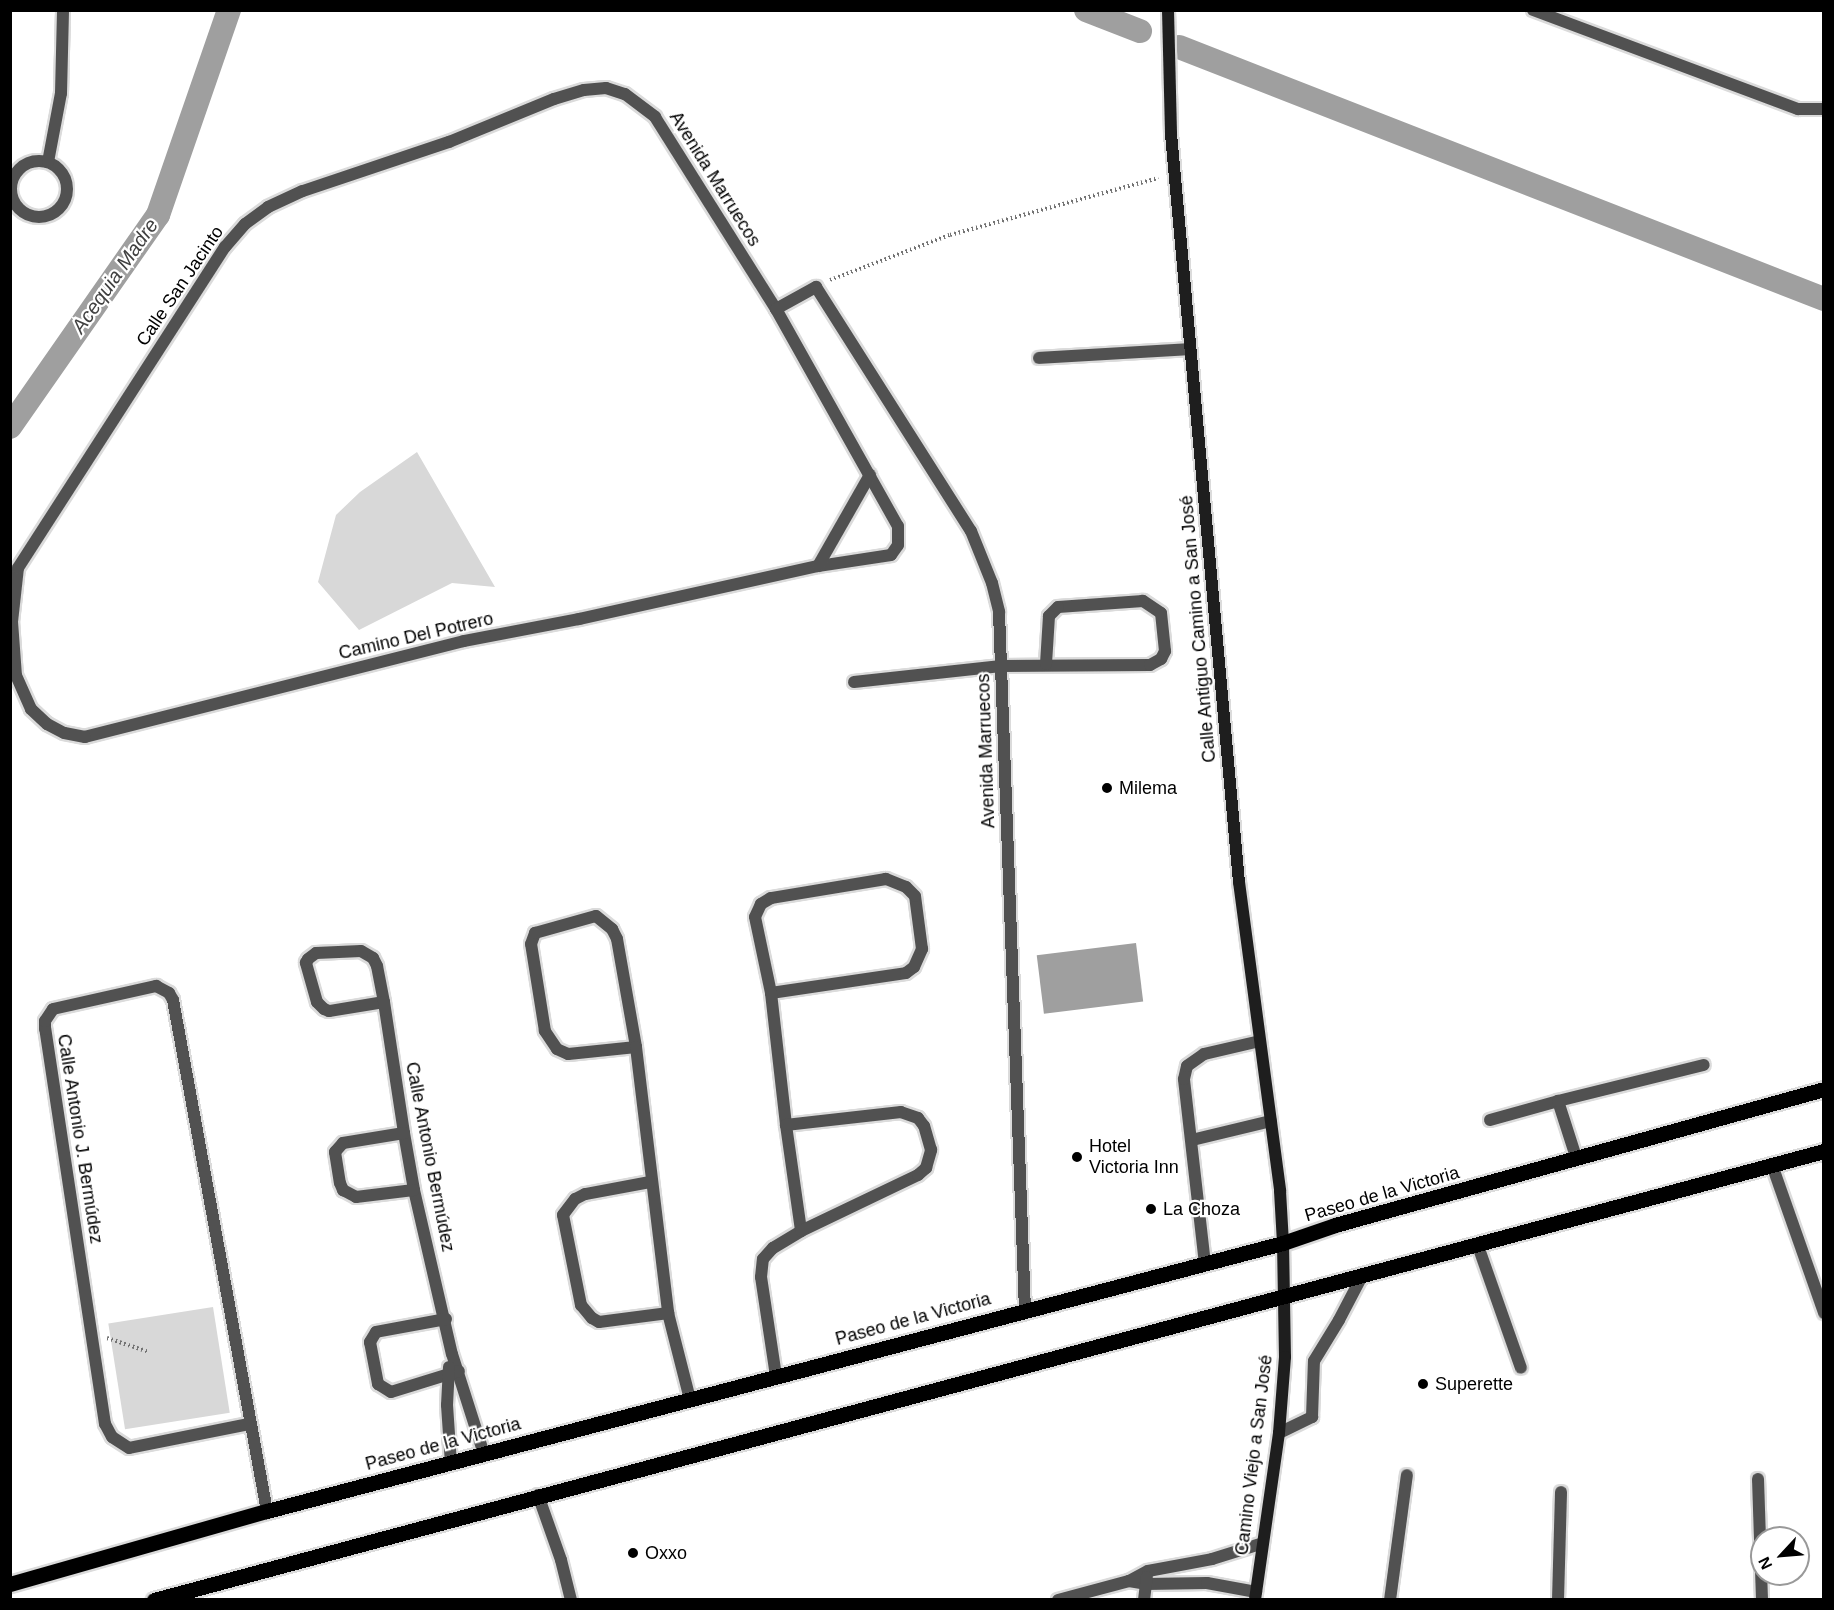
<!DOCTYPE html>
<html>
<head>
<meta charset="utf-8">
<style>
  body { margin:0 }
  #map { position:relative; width:1834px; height:1610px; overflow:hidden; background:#fff; font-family:Helvetica,sans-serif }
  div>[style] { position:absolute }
  .green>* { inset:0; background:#d8d8d8; transform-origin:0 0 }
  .water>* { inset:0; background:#9f9f9f; transform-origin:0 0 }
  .canal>* { height:24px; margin:-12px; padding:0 12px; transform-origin:12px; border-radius:12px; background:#9f9f9f }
  .path>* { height:4px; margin-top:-2px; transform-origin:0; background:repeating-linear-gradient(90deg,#737373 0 1.5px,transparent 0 4.5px) }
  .roads { filter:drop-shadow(2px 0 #dbdbdb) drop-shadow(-2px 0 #dbdbdb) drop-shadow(0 2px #dbdbdb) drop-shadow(0 -2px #dbdbdb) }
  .lane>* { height:12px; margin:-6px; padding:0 6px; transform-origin:6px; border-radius:6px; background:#515151 }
  .street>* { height:12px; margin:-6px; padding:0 6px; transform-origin:6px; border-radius:6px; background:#515151 }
  .street>.ring { margin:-6px; padding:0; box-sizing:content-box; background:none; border:12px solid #515151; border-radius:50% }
  .secondary>* { height:12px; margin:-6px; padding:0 6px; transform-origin:6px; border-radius:6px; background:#1e1e1e }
  .primary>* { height:15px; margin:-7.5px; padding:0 7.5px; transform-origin:7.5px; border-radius:7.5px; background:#000 }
  .dots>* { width:16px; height:16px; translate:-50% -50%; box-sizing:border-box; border:3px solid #fff; border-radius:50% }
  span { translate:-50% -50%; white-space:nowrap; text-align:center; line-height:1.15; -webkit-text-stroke:4.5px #fff; paint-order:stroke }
  .street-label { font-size:18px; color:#000 }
  .poi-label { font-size:18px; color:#000 }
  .left { translate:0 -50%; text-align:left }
  .water-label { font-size:20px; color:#404040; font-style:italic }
  .frame { position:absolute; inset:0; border:12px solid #000; pointer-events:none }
  .north { position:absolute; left:1750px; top:1526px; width:60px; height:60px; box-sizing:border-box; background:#fff; border:2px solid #999; border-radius:50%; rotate:244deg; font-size:16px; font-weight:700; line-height:24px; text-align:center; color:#000 }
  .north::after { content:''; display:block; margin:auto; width:21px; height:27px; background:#000; clip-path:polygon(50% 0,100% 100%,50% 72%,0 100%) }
</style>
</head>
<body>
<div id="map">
  <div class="green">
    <i style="clip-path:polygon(417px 452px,495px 587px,452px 583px,359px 630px,318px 582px,336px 515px,360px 492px)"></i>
    <i style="left:213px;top:1307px;width:107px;height:106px;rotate:81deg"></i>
  </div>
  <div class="water">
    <i style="left:1136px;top:943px;width:59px;height:100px;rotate:83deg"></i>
  </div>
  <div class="canal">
    <i style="left:1086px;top:10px;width:58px;rotate:21.3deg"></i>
    <i style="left:1179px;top:47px;width:692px;rotate:21.34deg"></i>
    <i style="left:10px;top:427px;width:259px;rotate:-55.1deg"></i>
    <i style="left:158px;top:215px;width:217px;rotate:-70.9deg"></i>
  </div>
  <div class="path">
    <i style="left:830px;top:280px;width:128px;rotate:-20.6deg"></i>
    <i style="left:950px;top:235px;width:216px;rotate:-15.3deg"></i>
    <i style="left:107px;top:1338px;width:44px;rotate:18.4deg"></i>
  </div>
  <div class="roads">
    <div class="lane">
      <i style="left:1039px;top:358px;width:151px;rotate:-3.4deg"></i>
      <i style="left:854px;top:682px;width:148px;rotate:-6.2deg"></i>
      <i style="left:1001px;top:666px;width:149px;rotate:-0.4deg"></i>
      <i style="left:1150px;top:665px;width:13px;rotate:-29deg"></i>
      <i style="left:1161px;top:659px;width:9px;rotate:-63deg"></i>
      <i style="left:1165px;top:651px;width:38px;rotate:-96deg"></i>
      <i style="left:1161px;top:613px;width:22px;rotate:-146deg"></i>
      <i style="left:1143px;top:601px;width:85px;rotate:176deg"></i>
      <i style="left:1058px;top:607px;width:13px;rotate:135deg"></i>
      <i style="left:1049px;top:616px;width:48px;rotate:93.6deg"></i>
      <i style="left:1490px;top:1120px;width:71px;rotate:-15.6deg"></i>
      <i style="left:1192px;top:1140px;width:81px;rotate:-13.5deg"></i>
      <i style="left:1576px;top:1157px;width:59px;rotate:-107.8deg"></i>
      <i style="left:1558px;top:1101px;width:150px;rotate:-13.9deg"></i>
      <i style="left:1772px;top:1165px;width:157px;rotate:70.6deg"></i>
      <i style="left:1478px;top:1246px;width:129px;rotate:70.6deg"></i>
      <i style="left:1205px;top:1264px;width:186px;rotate:-96.5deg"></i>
      <i style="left:1184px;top:1079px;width:13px;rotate:-77deg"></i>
      <i style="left:1187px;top:1066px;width:21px;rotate:-35deg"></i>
      <i style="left:1204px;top:1054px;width:57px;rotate:-13.1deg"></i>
      <i style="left:1279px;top:1433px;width:37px;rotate:-26deg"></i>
      <i style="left:1312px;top:1417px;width:56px;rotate:-88deg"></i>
      <i style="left:1314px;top:1361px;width:48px;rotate:-58.6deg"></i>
      <i style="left:1339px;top:1320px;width:52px;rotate:-62.4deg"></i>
    </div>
    <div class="street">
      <i style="left:1533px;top:10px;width:283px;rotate:20.5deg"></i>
      <i style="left:1798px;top:109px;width:26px"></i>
      <i style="left:606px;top:88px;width:20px;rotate:18deg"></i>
      <i style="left:625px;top:94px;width:38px;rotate:37deg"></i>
      <i style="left:655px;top:117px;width:227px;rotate:57.8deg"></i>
      <i style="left:776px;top:309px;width:249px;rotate:60.7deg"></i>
      <i style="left:898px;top:526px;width:19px;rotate:90deg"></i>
      <i style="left:898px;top:545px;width:12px;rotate:125deg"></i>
      <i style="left:891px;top:555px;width:74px;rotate:171.4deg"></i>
      <i style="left:818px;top:566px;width:245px;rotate:167.5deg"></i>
      <i style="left:579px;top:619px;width:117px;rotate:169.2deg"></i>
      <i style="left:464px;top:641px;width:391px;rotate:165.8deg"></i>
      <i style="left:85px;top:737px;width:21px;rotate:-169deg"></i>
      <i style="left:64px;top:733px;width:19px;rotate:-152deg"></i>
      <i style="left:47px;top:724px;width:22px;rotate:-137deg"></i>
      <i style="left:31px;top:709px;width:36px;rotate:-114deg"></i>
      <i style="left:16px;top:676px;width:54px;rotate:-94.2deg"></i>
      <i style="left:12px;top:622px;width:54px;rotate:-83.7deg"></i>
      <i style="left:18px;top:568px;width:382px;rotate:-57.2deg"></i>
      <i style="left:225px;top:247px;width:30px;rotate:-49deg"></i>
      <i style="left:245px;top:224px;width:29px;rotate:-36deg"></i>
      <i style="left:268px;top:207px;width:38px;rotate:-25deg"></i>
      <i style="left:303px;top:191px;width:154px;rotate:-18.6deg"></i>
      <i style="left:449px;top:142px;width:113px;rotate:-22.3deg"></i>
      <i style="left:554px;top:99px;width:31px;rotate:-17deg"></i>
      <i style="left:584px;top:90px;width:22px;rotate:-5deg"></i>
      <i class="ring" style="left:11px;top:161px;width:44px;height:44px"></i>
      <i style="left:48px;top:162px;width:70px;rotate:-79.3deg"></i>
      <i style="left:61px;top:93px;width:83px;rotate:-88.6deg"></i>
      <i style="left:776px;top:309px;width:46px;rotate:-28.8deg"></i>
      <i style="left:816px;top:287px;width:289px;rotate:57.6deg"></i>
      <i style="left:971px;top:531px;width:56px;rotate:68deg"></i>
      <i style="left:992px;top:583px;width:30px;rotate:76deg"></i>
      <i style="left:999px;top:612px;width:698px;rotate:87.87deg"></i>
      <i style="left:818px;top:566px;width:105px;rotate:-60.3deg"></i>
      <i style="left:771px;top:993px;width:136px;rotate:-8.4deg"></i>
      <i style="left:906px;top:973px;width:10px;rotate:-37deg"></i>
      <i style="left:914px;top:967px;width:20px;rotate:-66deg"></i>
      <i style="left:922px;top:949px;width:53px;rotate:-97.5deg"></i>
      <i style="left:915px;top:896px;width:13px;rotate:-135deg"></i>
      <i style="left:906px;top:887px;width:22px;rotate:-158deg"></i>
      <i style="left:886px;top:879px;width:117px;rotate:170.6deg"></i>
      <i style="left:771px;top:898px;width:12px;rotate:149deg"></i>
      <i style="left:761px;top:904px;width:14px;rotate:115deg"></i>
      <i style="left:755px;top:917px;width:78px;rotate:78.1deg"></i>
      <i style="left:771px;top:993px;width:133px;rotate:83.5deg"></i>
      <i style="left:786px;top:1125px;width:107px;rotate:81.9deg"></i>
      <i style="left:384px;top:1002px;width:56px;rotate:170.7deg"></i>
      <i style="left:329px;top:1011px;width:5px;rotate:-158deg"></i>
      <i style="left:324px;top:1009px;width:10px;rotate:-135deg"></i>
      <i style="left:317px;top:1002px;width:41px;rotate:-105.8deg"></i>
      <i style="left:306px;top:963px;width:4px;rotate:-63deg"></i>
      <i style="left:308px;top:959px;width:10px;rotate:-37deg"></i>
      <i style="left:316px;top:953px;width:45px;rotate:-2.5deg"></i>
      <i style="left:361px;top:951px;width:14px;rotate:30deg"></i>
      <i style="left:373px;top:958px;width:9px;rotate:63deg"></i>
      <i style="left:377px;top:966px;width:37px;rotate:79deg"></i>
      <i style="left:384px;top:1002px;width:133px;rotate:81.3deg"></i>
      <i style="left:404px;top:1133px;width:58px;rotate:80deg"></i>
      <i style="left:414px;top:1190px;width:168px;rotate:77deg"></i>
      <i style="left:452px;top:1354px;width:105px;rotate:72.3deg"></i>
      <i style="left:636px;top:1047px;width:68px;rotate:174.1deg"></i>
      <i style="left:568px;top:1054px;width:12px;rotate:-156deg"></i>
      <i style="left:557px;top:1049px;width:22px;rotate:-124deg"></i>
      <i style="left:545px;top:1031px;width:88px;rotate:-99.1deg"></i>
      <i style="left:531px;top:944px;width:12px;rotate:-70deg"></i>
      <i style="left:535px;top:933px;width:63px;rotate:-15.6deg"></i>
      <i style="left:596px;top:916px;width:21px;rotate:39deg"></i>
      <i style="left:612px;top:929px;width:11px;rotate:63deg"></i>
      <i style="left:617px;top:939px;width:110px;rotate:80deg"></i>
      <i style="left:636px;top:1047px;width:268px;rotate:83.1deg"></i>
      <i style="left:668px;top:1313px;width:89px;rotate:75.7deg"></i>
      <i style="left:404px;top:1133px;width:62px;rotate:170.7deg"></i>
      <i style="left:343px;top:1143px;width:12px;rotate:132deg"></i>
      <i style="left:335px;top:1152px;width:31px;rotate:81deg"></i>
      <i style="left:340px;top:1183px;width:8px;rotate:67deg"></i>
      <i style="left:343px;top:1190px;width:15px;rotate:28deg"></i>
      <i style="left:356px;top:1197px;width:58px;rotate:-6.9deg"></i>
      <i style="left:650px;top:1182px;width:66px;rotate:169.5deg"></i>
      <i style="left:585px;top:1194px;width:11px;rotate:153deg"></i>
      <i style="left:575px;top:1199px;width:20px;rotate:127deg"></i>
      <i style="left:563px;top:1215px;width:92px;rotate:78.7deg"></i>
      <i style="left:581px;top:1305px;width:17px;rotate:50deg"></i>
      <i style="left:592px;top:1318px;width:8px;rotate:30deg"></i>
      <i style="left:599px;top:1322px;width:70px;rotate:-7.4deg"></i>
      <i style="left:446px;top:1319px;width:71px;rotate:169.5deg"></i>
      <i style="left:376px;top:1332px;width:12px;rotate:121deg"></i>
      <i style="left:370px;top:1342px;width:43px;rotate:79.2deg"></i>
      <i style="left:378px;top:1384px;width:15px;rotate:32deg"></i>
      <i style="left:391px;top:1392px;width:71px;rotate:-17.2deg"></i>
      <i style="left:449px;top:1367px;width:38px;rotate:93deg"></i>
      <i style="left:447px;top:1405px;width:58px;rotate:86.1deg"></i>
      <i style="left:776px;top:1376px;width:100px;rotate:-98.6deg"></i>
      <i style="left:761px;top:1277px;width:18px;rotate:-84deg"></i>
      <i style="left:763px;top:1259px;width:15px;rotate:-48deg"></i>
      <i style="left:773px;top:1248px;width:33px;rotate:-31deg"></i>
      <i style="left:801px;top:1231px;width:130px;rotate:-25.6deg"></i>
      <i style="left:918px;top:1175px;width:11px;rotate:-41deg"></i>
      <i style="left:926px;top:1168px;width:19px;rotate:-74deg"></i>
      <i style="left:931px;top:1150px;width:25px;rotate:-106deg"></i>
      <i style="left:924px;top:1126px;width:10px;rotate:-127deg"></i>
      <i style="left:918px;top:1118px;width:18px;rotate:-161deg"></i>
      <i style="left:901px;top:1112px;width:116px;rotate:173.6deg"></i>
      <i style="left:249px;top:1424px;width:122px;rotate:168.7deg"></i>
      <i style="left:129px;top:1448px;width:20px;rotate:-147deg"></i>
      <i style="left:112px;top:1437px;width:15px;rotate:-118deg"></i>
      <i style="left:105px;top:1424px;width:400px;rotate:-98.6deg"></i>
      <i style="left:45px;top:1029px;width:8px;rotate:-90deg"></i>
      <i style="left:45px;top:1021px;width:14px;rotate:-56deg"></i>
      <i style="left:53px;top:1009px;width:106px;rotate:-12.6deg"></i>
      <i style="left:156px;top:986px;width:15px;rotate:28deg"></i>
      <i style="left:169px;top:993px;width:8px;rotate:60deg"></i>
      <i style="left:173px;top:1000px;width:520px;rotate:79.58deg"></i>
      <i style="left:1758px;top:1479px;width:121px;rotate:88.1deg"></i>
      <i style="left:538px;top:1495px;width:69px;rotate:70.5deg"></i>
      <i style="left:561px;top:1560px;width:41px;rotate:76deg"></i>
      <i style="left:1129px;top:1581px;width:17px;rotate:10deg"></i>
      <i style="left:1146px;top:1584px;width:61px;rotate:-0.9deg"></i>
      <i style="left:1207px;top:1583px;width:50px;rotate:10.4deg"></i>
      <i style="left:1058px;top:1600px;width:73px;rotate:-15deg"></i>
      <i style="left:1129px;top:1581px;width:21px;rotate:-28deg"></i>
      <i style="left:1148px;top:1571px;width:65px;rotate:-10.6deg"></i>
      <i style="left:1212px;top:1559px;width:53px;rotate:-17.4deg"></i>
      <i style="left:1144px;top:1600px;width:23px;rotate:-83deg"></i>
      <i style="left:1390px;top:1600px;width:126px;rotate:-82.3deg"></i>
      <i style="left:1558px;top:1600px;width:108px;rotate:-88.4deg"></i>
    </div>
    <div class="secondary">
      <i style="left:1168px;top:10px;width:124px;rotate:88.6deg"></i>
      <i style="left:1171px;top:134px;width:751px;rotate:84.81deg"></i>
      <i style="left:1239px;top:882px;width:312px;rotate:82.4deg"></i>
      <i style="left:1280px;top:1191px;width:52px;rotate:86.7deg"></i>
      <i style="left:1283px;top:1243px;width:114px;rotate:89deg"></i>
      <i style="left:1285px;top:1357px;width:76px;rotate:94.5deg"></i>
      <i style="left:1279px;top:1433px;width:169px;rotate:98.2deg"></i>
    </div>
    <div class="primary">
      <i style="left:10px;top:1584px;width:267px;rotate:-15.9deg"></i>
      <i style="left:267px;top:1511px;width:1051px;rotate:-14.78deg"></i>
      <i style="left:1283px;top:1243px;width:55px;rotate:-19.1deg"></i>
      <i style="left:1335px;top:1225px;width:508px;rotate:-15.54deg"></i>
      <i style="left:154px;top:1600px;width:1729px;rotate:-15.05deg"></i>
    </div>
  </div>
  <div class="dots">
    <i style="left:1107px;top:788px;background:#000"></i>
    <i style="left:1077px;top:1157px;background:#000"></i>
    <i style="left:1151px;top:1209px;background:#000"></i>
    <i style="left:1423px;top:1384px;background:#000"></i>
    <i style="left:633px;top:1553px;background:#000"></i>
  </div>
  <div class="street-label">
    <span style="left:715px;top:179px;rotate:58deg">Avenida Marruecos</span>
    <span style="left:180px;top:286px;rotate:-56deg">Calle San Jacinto</span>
    <span style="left:1198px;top:629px;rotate:-95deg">Calle Antiguo Camino a San José</span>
    <span style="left:416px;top:636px;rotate:-13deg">Camino Del Potrero</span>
    <span style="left:986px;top:751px;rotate:-92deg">Avenida Marruecos</span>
    <span style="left:80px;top:1139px;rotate:81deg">Calle Antonio J. Bermúdez</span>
    <span style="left:430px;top:1157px;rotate:79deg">Calle Antonio Bermúdez</span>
    <span style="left:1382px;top:1194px;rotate:-16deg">Paseo de la Victoria</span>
    <span style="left:913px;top:1319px;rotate:-15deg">Paseo de la Victoria</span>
    <span style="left:443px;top:1444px;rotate:-15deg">Paseo de la Victoria</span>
    <span style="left:1254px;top:1455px;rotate:-83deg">Camino Viejo a San José</span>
  </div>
  <div class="poi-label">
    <span class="left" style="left:1119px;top:788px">Milema</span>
    <span class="left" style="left:1089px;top:1157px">Hotel<br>Victoria Inn</span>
    <span class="left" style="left:1163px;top:1209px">La Choza</span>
    <span class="left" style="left:1435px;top:1384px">Superette</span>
    <span class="left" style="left:645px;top:1553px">Oxxo</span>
  </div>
  <div class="water-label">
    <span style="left:115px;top:276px;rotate:-55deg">Acequia Madre</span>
  </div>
  <div class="frame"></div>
  <div class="north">N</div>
</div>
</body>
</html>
